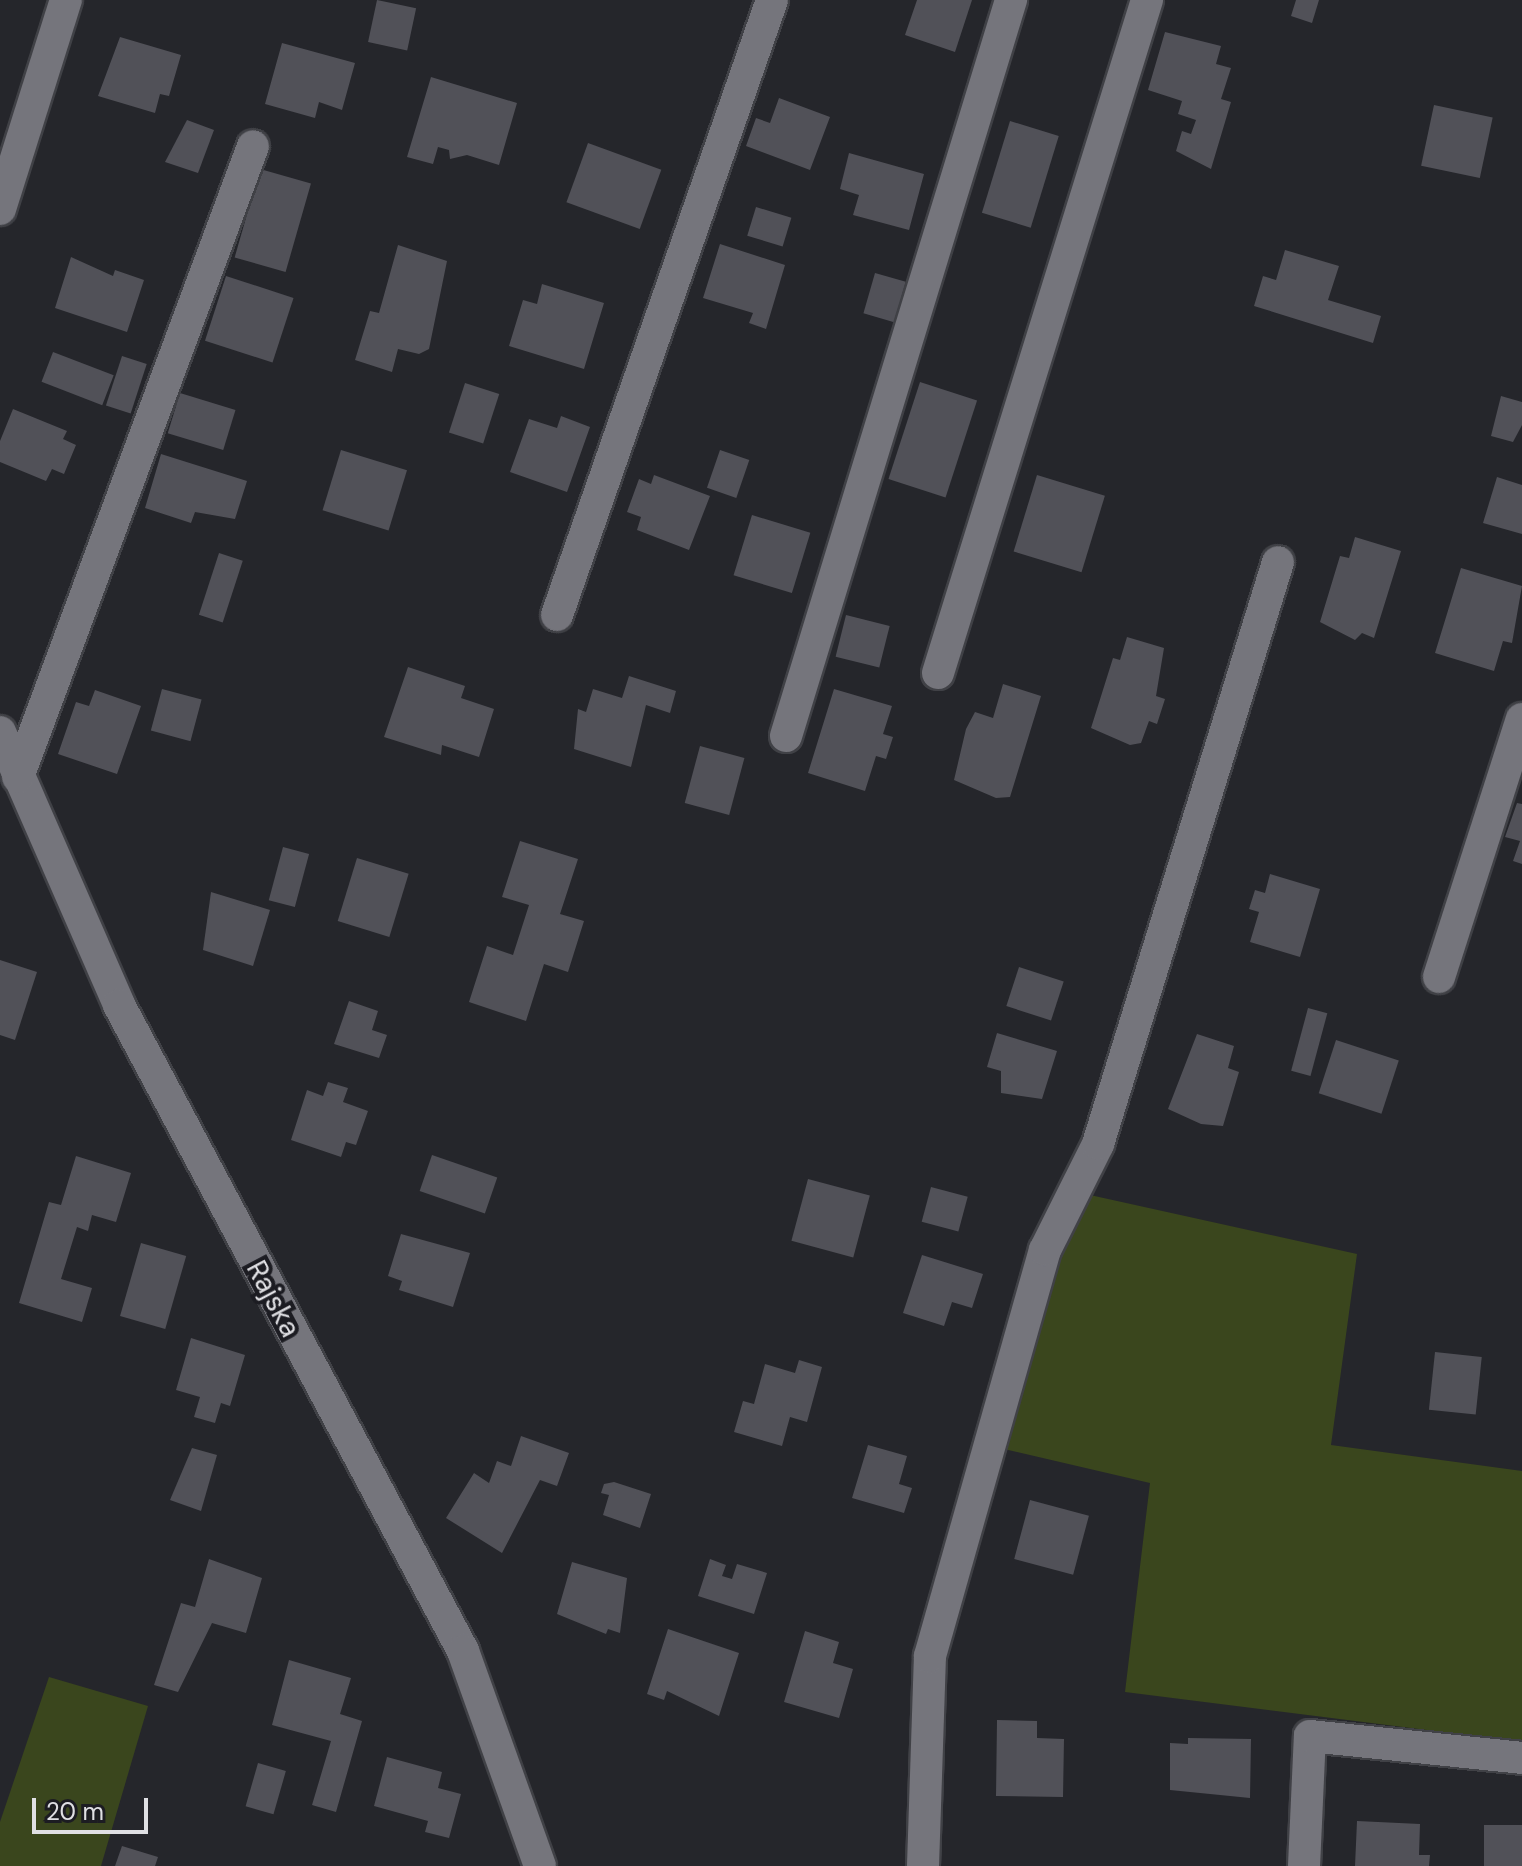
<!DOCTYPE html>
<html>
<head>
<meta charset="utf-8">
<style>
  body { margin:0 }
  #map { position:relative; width:1522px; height:1866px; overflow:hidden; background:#25262b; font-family:"DM Sans",sans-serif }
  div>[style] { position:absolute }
  .green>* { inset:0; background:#3a461d }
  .building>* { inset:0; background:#515158; transform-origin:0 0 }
  .roads { filter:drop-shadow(2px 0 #404146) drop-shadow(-2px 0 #404146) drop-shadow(0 2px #404146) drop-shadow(0 -2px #404146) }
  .street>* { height:32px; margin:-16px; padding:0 16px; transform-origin:16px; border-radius:16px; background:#75757c }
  span { translate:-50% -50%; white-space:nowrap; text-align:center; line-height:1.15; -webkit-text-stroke:8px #1c1c22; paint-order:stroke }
  .street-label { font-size:28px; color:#e0e0e4 }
  .scale { position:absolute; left:32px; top:1798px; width:116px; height:36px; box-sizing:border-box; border:4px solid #e0e0e4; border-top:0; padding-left:10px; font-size:24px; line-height:28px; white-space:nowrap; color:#e0e0e4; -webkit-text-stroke:6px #1c1c22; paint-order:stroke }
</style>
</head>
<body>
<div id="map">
  <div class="green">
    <i style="clip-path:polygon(1090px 1195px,1357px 1254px,1331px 1445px,1522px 1471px,1522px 1742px,1125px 1692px,1150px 1483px,1004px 1449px,1065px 1238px)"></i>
    <i style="clip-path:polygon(49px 1677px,148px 1706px,101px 1866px,0 1866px,0 1822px)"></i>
  </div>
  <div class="building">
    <i style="left:377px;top:0;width:40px;height:43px;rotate:12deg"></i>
    <i style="clip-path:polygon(917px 0,972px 0,955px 52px,905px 35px)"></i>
    <i style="clip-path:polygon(1296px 0,1319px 0,1312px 23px,1291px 16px)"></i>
    <i style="clip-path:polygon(1165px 32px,1221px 46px,1216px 64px,1231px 68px,1221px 99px,1231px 102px,1211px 169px,1176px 151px,1182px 131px,1191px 134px,1196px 120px,1178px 114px,1182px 101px,1148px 90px)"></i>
    <i style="clip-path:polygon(120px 37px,181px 55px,169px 96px,160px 94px,155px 113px,98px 96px)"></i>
    <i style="clip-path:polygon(282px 43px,355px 63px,342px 110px,319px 102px,315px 118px,265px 104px)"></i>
    <i style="clip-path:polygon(431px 77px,517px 103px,499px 165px,467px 155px,450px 159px,449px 150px,438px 147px,433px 164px,407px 157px)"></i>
    <i style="clip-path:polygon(779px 98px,830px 117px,810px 170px,746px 146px,756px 118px,770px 123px)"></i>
    <i style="left:1434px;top:105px;width:60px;height:62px;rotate:12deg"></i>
    <i style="clip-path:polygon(187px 120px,214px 130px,198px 173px,165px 162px)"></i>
    <i style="left:1010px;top:121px;width:51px;height:96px;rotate:17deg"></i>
    <i style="left:588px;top:143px;width:78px;height:63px;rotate:20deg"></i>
    <i style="clip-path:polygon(849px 153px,924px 174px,909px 230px,853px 215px,859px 195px,840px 189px)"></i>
    <i style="left:260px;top:169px;width:53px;height:92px;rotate:16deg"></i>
    <i style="left:756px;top:207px;width:37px;height:30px;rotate:17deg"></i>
    <i style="clip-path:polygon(720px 244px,785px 265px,766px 329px,749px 323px,753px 313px,703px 298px)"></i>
    <i style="clip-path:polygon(398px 245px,447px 261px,429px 349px,419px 354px,398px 349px,392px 372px,355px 360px,370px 311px,379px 313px)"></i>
    <i style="clip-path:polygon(1285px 250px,1339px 266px,1328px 300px,1381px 316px,1373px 343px,1254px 306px,1263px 276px,1276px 280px)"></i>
    <i style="clip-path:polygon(71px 257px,113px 276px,115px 270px,144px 280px,127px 332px,55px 308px)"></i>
    <i style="left:875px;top:273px;width:32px;height:42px;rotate:16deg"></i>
    <i style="left:226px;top:276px;width:71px;height:68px;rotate:18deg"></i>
    <i style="clip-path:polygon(542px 284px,604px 303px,584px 369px,509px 346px,523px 300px,537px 304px)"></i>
    <i style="left:53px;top:352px;width:65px;height:32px;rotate:21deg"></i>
    <i style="left:122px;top:356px;width:26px;height:52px;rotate:18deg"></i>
    <i style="left:920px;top:382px;width:60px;height:102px;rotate:18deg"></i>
    <i style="left:465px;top:383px;width:36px;height:52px;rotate:18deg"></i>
    <i style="left:180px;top:393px;width:58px;height:42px;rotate:17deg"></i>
    <i style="clip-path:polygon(1501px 396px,1522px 402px,1522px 425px,1513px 442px,1491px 436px)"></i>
    <i style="clip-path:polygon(13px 409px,67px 431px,63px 439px,76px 445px,64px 474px,52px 469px,46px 481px,0 462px,0 441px)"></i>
    <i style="clip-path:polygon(561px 416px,590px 427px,567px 492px,510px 472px,529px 419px,557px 428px)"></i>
    <i style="left:341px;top:450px;width:69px;height:63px;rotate:17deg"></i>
    <i style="left:720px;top:450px;width:31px;height:40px;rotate:19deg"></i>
    <i style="clip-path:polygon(161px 454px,247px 481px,235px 519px,195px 512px,191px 523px,145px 508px)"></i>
    <i style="clip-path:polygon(654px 475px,710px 496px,689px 550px,637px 530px,641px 517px,627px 512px,639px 479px,651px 484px)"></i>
    <i style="left:1037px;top:475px;width:71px;height:80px;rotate:17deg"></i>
    <i style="clip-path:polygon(1497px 477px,1522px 485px,1522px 534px,1483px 523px)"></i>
    <i style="left:752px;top:515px;width:61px;height:63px;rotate:17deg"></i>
    <i style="clip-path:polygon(1355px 537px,1401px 551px,1374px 638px,1362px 633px,1355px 640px,1320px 622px,1340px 556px,1349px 558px)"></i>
    <i style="left:219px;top:553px;width:25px;height:65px;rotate:18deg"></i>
    <i style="clip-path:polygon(1461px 568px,1522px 586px,1512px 643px,1503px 641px,1494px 671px,1435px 653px)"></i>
    <i style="left:846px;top:615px;width:45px;height:43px;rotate:14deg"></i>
    <i style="clip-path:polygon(1127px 637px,1164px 648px,1156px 696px,1165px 699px,1157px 724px,1149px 721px,1141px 743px,1130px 745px,1091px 728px,1113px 658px,1120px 660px)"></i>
    <i style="clip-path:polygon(408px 667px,465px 686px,461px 698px,494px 709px,479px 757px,442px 745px,441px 755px,384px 737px)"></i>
    <i style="clip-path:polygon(629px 676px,676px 691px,670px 713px,646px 705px,631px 767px,574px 749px,578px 709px,586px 712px,593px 689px,622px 698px)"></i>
    <i style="clip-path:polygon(1003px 684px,1041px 696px,1010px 797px,996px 798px,954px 780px,966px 729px,975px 712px,993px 718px)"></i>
    <i style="left:162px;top:689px;width:41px;height:43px;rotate:15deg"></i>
    <i style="clip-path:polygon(834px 689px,892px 706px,883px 734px,893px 737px,886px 759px,876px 756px,865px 791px,808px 773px)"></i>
    <i style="clip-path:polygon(95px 690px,141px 706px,117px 774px,58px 754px,76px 702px,89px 706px)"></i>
    <i style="left:700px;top:746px;width:46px;height:59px;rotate:15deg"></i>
    <i style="clip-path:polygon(1517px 803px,1522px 804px,1522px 864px,1513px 861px,1520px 841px,1505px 837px)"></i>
    <i style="clip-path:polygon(520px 841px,578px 859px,560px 914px,584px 921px,568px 972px,544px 964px,526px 1021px,469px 1002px,487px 946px,513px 955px,529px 905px,502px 897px)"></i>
    <i style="left:283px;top:847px;width:27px;height:55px;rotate:15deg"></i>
    <i style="left:357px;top:858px;width:54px;height:66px;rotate:17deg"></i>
    <i style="clip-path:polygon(1270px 874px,1320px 889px,1300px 957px,1250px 942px,1259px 912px,1249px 909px,1255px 890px,1265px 893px)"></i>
    <i style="clip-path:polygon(211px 892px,270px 910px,253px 966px,203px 950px)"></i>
    <i style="clip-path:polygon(0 960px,37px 972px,15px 1040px,0 1035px)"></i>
    <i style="left:1019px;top:967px;width:47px;height:41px;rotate:18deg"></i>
    <i style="clip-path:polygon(349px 1001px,378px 1011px,372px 1030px,387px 1035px,379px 1058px,334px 1044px)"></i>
    <i style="left:1308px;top:1008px;width:20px;height:65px;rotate:15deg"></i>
    <i style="clip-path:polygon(997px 1033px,1057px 1051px,1042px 1099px,1001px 1093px,1001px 1071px,987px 1067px)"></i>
    <i style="clip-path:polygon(1197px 1034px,1234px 1046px,1228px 1068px,1239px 1072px,1223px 1126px,1201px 1124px,1168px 1109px)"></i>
    <i style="left:1336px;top:1040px;width:66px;height:56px;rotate:18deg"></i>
    <i style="clip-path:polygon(328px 1082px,348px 1088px,343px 1102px,368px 1111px,356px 1145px,346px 1142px,341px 1157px,291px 1140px,307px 1090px,323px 1096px)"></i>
    <i style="left:432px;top:1155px;width:69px;height:38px;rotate:19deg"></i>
    <i style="clip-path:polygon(76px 1156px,131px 1173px,116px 1222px,92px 1215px,88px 1231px,77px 1227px,61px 1279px,92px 1288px,82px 1322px,19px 1303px,49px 1202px,61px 1205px)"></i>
    <i style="left:808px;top:1179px;width:64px;height:64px;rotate:15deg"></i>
    <i style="left:931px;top:1187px;width:38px;height:36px;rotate:15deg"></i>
    <i style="clip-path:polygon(401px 1234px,470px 1253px,453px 1307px,399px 1290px,402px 1281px,388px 1276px)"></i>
    <i style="left:141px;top:1243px;width:47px;height:76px;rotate:16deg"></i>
    <i style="clip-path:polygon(922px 1255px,983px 1274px,972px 1308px,952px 1302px,944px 1326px,903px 1313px)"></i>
    <i style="clip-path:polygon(191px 1338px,245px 1355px,230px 1406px,221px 1403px,215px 1423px,194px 1417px,200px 1397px,176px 1390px)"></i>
    <i style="left:1435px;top:1352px;width:47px;height:58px;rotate:6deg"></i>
    <i style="clip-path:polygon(799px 1360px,822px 1367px,807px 1422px,790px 1417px,782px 1446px,734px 1432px,743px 1401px,754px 1404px,765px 1364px,795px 1373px)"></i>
    <i style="clip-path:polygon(521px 1436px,569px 1453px,557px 1486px,540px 1480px,502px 1553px,446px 1518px,474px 1473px,489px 1483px,497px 1461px,511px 1466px)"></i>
    <i style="clip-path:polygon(868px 1445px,907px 1456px,899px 1484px,912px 1488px,904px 1513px,852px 1498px)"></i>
    <i style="clip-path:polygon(192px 1448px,217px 1455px,201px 1511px,170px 1500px)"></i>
    <i style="clip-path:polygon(614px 1482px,651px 1494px,640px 1528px,603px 1515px,609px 1495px,601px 1493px,604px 1484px)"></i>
    <i style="left:1030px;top:1500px;width:61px;height:61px;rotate:15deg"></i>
    <i style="clip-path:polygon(209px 1559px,262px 1578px,246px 1633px,212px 1623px,178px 1692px,154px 1685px,181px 1603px,195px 1607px)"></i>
    <i style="clip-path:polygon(710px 1559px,726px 1565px,722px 1576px,732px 1579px,737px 1564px,767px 1573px,754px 1614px,698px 1596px)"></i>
    <i style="clip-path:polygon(572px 1562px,627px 1578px,620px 1633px,608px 1629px,606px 1634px,557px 1614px)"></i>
    <i style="clip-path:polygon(668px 1629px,739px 1653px,719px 1716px,667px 1691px,664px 1700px,647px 1694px)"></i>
    <i style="clip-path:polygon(805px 1631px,839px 1642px,833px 1663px,853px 1669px,839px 1718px,784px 1702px)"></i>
    <i style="clip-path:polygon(289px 1660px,351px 1678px,340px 1714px,362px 1721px,336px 1812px,312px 1805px,331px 1741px,272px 1725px)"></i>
    <i style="clip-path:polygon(997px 1720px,1037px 1721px,1037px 1738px,1064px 1739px,1063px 1797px,996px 1796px)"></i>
    <i style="clip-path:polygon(1188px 1738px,1251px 1739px,1250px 1798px,1170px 1790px,1170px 1743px,1188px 1744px)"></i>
    <i style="clip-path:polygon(387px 1757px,442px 1772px,438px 1788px,461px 1794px,449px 1838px,425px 1832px,428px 1821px,374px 1806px)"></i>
    <i style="left:258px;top:1763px;width:29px;height:45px;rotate:16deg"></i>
    <i style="clip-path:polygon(1357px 1821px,1420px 1824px,1419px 1855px,1430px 1855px,1429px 1866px,1355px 1866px)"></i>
    <i style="left:1484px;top:1825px;width:38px;height:41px"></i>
    <i style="clip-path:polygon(122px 1846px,158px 1857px,155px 1866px,115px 1866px)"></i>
  </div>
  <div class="roads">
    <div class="street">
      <i style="left:0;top:209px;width:219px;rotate:-72.5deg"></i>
      <i style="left:557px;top:615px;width:651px;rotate:-70.73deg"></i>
      <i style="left:938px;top:673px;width:705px;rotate:-72.75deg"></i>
      <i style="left:0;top:732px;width:298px;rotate:66.4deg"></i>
      <i style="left:119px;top:1005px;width:732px;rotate:61.96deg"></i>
      <i style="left:463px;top:1651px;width:228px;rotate:70.3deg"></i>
      <i style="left:786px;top:736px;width:770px;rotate:-73deg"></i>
      <i style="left:18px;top:777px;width:673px;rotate:-69.57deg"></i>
      <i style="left:1439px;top:977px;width:271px;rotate:-72.2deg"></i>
      <i style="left:923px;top:1866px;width:210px;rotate:-88.1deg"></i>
      <i style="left:930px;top:1656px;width:422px;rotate:-74.2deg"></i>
      <i style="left:1045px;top:1250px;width:119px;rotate:-63.4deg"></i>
      <i style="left:1098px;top:1144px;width:609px;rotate:-72.81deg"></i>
      <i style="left:1304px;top:1866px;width:130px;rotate:-87.4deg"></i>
      <i style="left:1310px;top:1736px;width:213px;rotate:5.9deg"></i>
    </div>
  </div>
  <div class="street-label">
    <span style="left:273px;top:1299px;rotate:62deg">Rajska</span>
  </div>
  <div class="scale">20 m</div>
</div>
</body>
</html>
